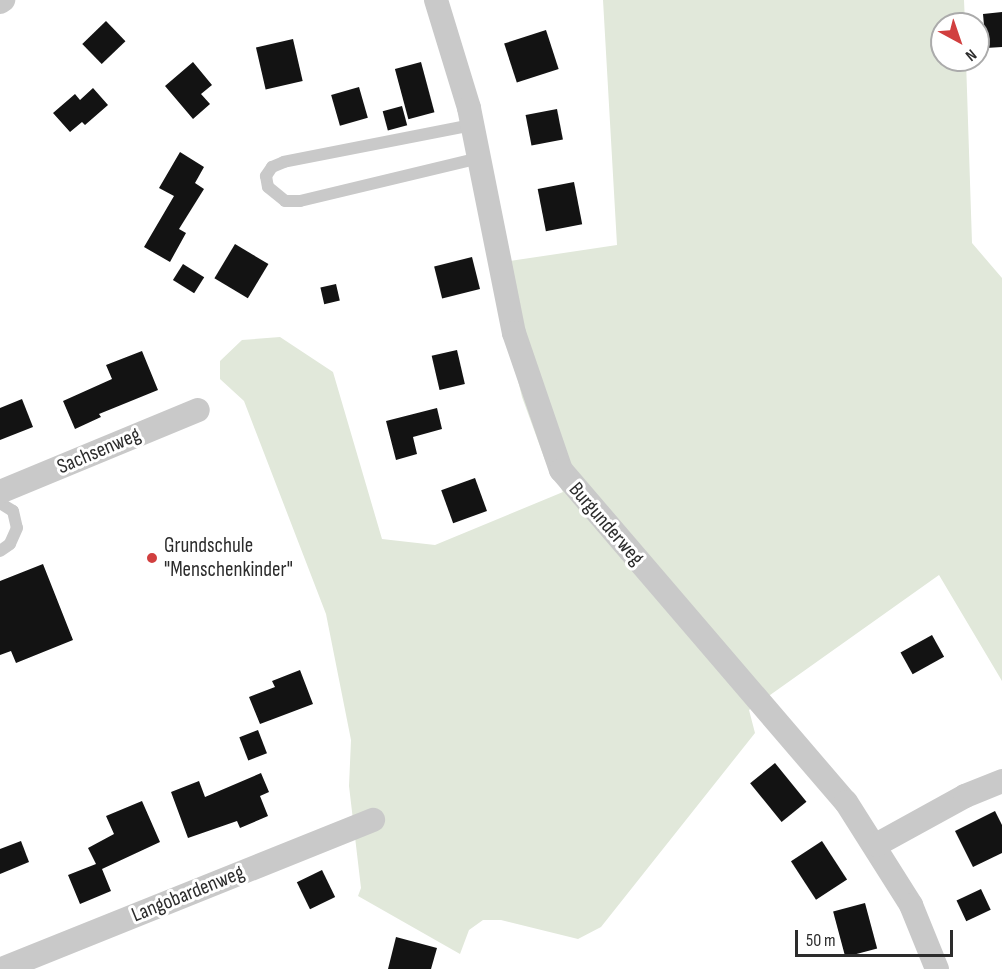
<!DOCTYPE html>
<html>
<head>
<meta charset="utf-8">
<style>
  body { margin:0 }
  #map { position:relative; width:1002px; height:969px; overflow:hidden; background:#fff; font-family:"Sofia Sans Condensed",sans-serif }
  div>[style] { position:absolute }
  .green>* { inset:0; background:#e1e8da }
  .building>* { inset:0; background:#131313; transform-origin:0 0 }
  .lane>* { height:12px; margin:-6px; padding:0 6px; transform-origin:6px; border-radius:6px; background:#c9c9c9 }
  .street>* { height:24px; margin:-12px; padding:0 12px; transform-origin:12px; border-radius:12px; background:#c9c9c9 }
  .dots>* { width:16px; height:16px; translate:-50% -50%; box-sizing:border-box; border:3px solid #fff; border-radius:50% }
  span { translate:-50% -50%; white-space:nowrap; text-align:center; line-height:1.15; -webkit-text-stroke:6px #fff; paint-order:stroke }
  .street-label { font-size:21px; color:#2c2c2c }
  .poi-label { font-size:21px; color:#2c2c2c }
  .left { translate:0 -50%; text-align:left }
  .north { position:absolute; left:930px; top:12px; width:60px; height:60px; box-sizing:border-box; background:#fff; border:2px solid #ababab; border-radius:50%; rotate:140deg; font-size:16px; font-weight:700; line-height:24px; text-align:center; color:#2c2c2c }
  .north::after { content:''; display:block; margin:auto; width:21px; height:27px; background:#d13f3f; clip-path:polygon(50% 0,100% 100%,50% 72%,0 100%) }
  .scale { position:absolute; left:795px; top:930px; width:158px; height:27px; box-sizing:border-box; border:3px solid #2c2c2c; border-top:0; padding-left:8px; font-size:18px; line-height:21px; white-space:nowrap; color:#2c2c2c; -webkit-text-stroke:4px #fff; paint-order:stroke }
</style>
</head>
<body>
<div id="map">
  <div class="green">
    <i style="clip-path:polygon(603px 0,964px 0,965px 24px,942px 24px,942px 60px,966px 60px,972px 243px,1002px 278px,1002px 681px,939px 575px,749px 710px,755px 733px,601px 927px,578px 939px,501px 920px,483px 920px,469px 930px,460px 954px,358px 896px,361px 888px,349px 786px,351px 740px,326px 614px,244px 401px,220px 379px,220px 361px,242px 340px,280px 337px,333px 372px,382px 539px,435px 545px,563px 492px,545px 460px,522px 397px,490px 264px,617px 245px)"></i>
  </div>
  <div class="building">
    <i style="clip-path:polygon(1002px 12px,1002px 47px,986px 48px,983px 14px)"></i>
    <i style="left:106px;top:21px;width:28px;height:33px;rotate:46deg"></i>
    <i style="left:546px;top:30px;width:41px;height:44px;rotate:72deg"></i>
    <i style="left:293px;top:39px;width:43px;height:38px;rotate:77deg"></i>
    <i style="clip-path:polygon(193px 62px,212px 85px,201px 94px,210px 104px,193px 119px,165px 86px)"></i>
    <i style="left:421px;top:62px;width:52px;height:27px;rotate:75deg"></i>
    <i style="left:359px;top:87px;width:32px;height:29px;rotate:74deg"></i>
    <i style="clip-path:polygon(93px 88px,108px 105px,85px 125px,82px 122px,70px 132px,53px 113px,75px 94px,80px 100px)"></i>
    <i style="left:402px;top:106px;width:20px;height:20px;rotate:75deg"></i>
    <i style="left:557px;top:109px;width:31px;height:32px;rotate:79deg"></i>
    <i style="clip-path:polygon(180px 152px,204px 167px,195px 183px,204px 189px,179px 229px,186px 233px,170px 262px,144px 247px,174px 196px,159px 188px)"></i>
    <i style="left:574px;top:182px;width:43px;height:37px;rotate:79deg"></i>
    <i style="left:235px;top:244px;width:39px;height:40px;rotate:31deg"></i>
    <i style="left:472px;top:257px;width:33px;height:39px;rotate:76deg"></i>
    <i style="left:183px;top:264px;width:25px;height:19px;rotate:32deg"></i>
    <i style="left:336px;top:284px;width:17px;height:16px;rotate:77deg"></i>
    <i style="left:457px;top:350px;width:35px;height:26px;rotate:77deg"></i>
    <i style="clip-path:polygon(142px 351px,158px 390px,99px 414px,101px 417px,75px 429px,63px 401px,112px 379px,106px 365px)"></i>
    <i style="clip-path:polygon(22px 399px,33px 427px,0 440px,0 408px)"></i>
    <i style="clip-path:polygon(437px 408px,442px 429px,413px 437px,417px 454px,396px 460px,386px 421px)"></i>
    <i style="left:475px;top:478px;width:35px;height:36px;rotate:70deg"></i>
    <i style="clip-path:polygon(43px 564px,73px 640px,16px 663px,11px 651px,0 655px,0 581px)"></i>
    <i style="left:932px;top:635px;width:25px;height:36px;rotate:61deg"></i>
    <i style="clip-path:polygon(300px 670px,313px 704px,260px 724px,249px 697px,275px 687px,272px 681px)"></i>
    <i style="left:258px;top:730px;width:25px;height:20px;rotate:69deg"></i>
    <i style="left:775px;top:763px;width:50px;height:32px;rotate:51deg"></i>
    <i style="clip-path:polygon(261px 773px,269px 792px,260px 796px,268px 816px,240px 828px,237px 821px,188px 838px,171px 792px,199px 781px,205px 797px)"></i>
    <i style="clip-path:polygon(142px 801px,160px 842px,102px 869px,111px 891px,80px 904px,68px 875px,96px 864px,88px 848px,114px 834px,106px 816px)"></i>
    <i style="clip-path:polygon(995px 811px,1002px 825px,1002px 853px,973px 867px,955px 831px)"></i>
    <i style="clip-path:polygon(21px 841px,29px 862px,0 874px,0 849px)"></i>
    <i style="left:822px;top:841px;width:46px;height:37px;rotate:57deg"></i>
    <i style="left:322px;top:870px;width:30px;height:28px;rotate:64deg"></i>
    <i style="left:981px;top:889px;width:23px;height:27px;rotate:65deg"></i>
    <i style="left:865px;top:903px;width:47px;height:33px;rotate:75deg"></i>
    <i style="clip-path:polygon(396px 937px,437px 948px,431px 969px,388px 969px)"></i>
  </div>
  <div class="lane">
    <i style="left:472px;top:125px;width:192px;rotate:168.9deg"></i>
    <i style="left:284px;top:162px;width:13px;rotate:157deg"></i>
    <i style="left:272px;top:167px;width:11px;rotate:124deg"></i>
    <i style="left:266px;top:176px;width:11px;rotate:80deg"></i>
    <i style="left:268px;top:187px;width:22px;rotate:39deg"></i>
    <i style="left:285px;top:201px;width:15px"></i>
    <i style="left:300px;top:201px;width:184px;rotate:-13.5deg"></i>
    <i style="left:0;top:503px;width:15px;rotate:32deg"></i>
    <i style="left:13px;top:511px;width:17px;rotate:77deg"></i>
    <i style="left:17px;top:528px;width:17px;rotate:114deg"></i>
    <i style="left:10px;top:544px;width:12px;rotate:145deg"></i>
  </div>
  <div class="street">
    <i style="left:436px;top:0;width:113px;rotate:73deg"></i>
    <i style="left:469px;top:108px;width:229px;rotate:78.7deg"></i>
    <i style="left:514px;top:333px;width:145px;rotate:71.1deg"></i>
    <i style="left:561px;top:470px;width:438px;rotate:49.4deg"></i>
    <i style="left:846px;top:802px;width:122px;rotate:57.7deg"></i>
    <i style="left:911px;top:905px;width:69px;rotate:67.9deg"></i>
    <i style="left:0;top:2px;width:4px;rotate:-34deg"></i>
    <i style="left:0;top:492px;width:214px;rotate:-22.5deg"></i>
    <i style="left:876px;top:845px;width:102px;rotate:-28.8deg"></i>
    <i style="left:965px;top:796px;width:40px;rotate:-22deg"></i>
    <i style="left:2px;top:969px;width:400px;rotate:-21.9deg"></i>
  </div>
  <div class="dots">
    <i style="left:152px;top:558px;background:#d13f3f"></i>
  </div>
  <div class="street-label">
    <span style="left:99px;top:451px;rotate:-23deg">Sachsenweg</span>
    <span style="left:606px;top:524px;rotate:49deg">Burgunderweg</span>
    <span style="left:188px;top:894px;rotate:-22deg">Langobardenweg</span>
  </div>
  <div class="poi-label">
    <span class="left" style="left:164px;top:558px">Grundschule<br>"Menschenkinder"</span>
  </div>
  <div class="north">N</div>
  <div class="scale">50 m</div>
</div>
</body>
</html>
